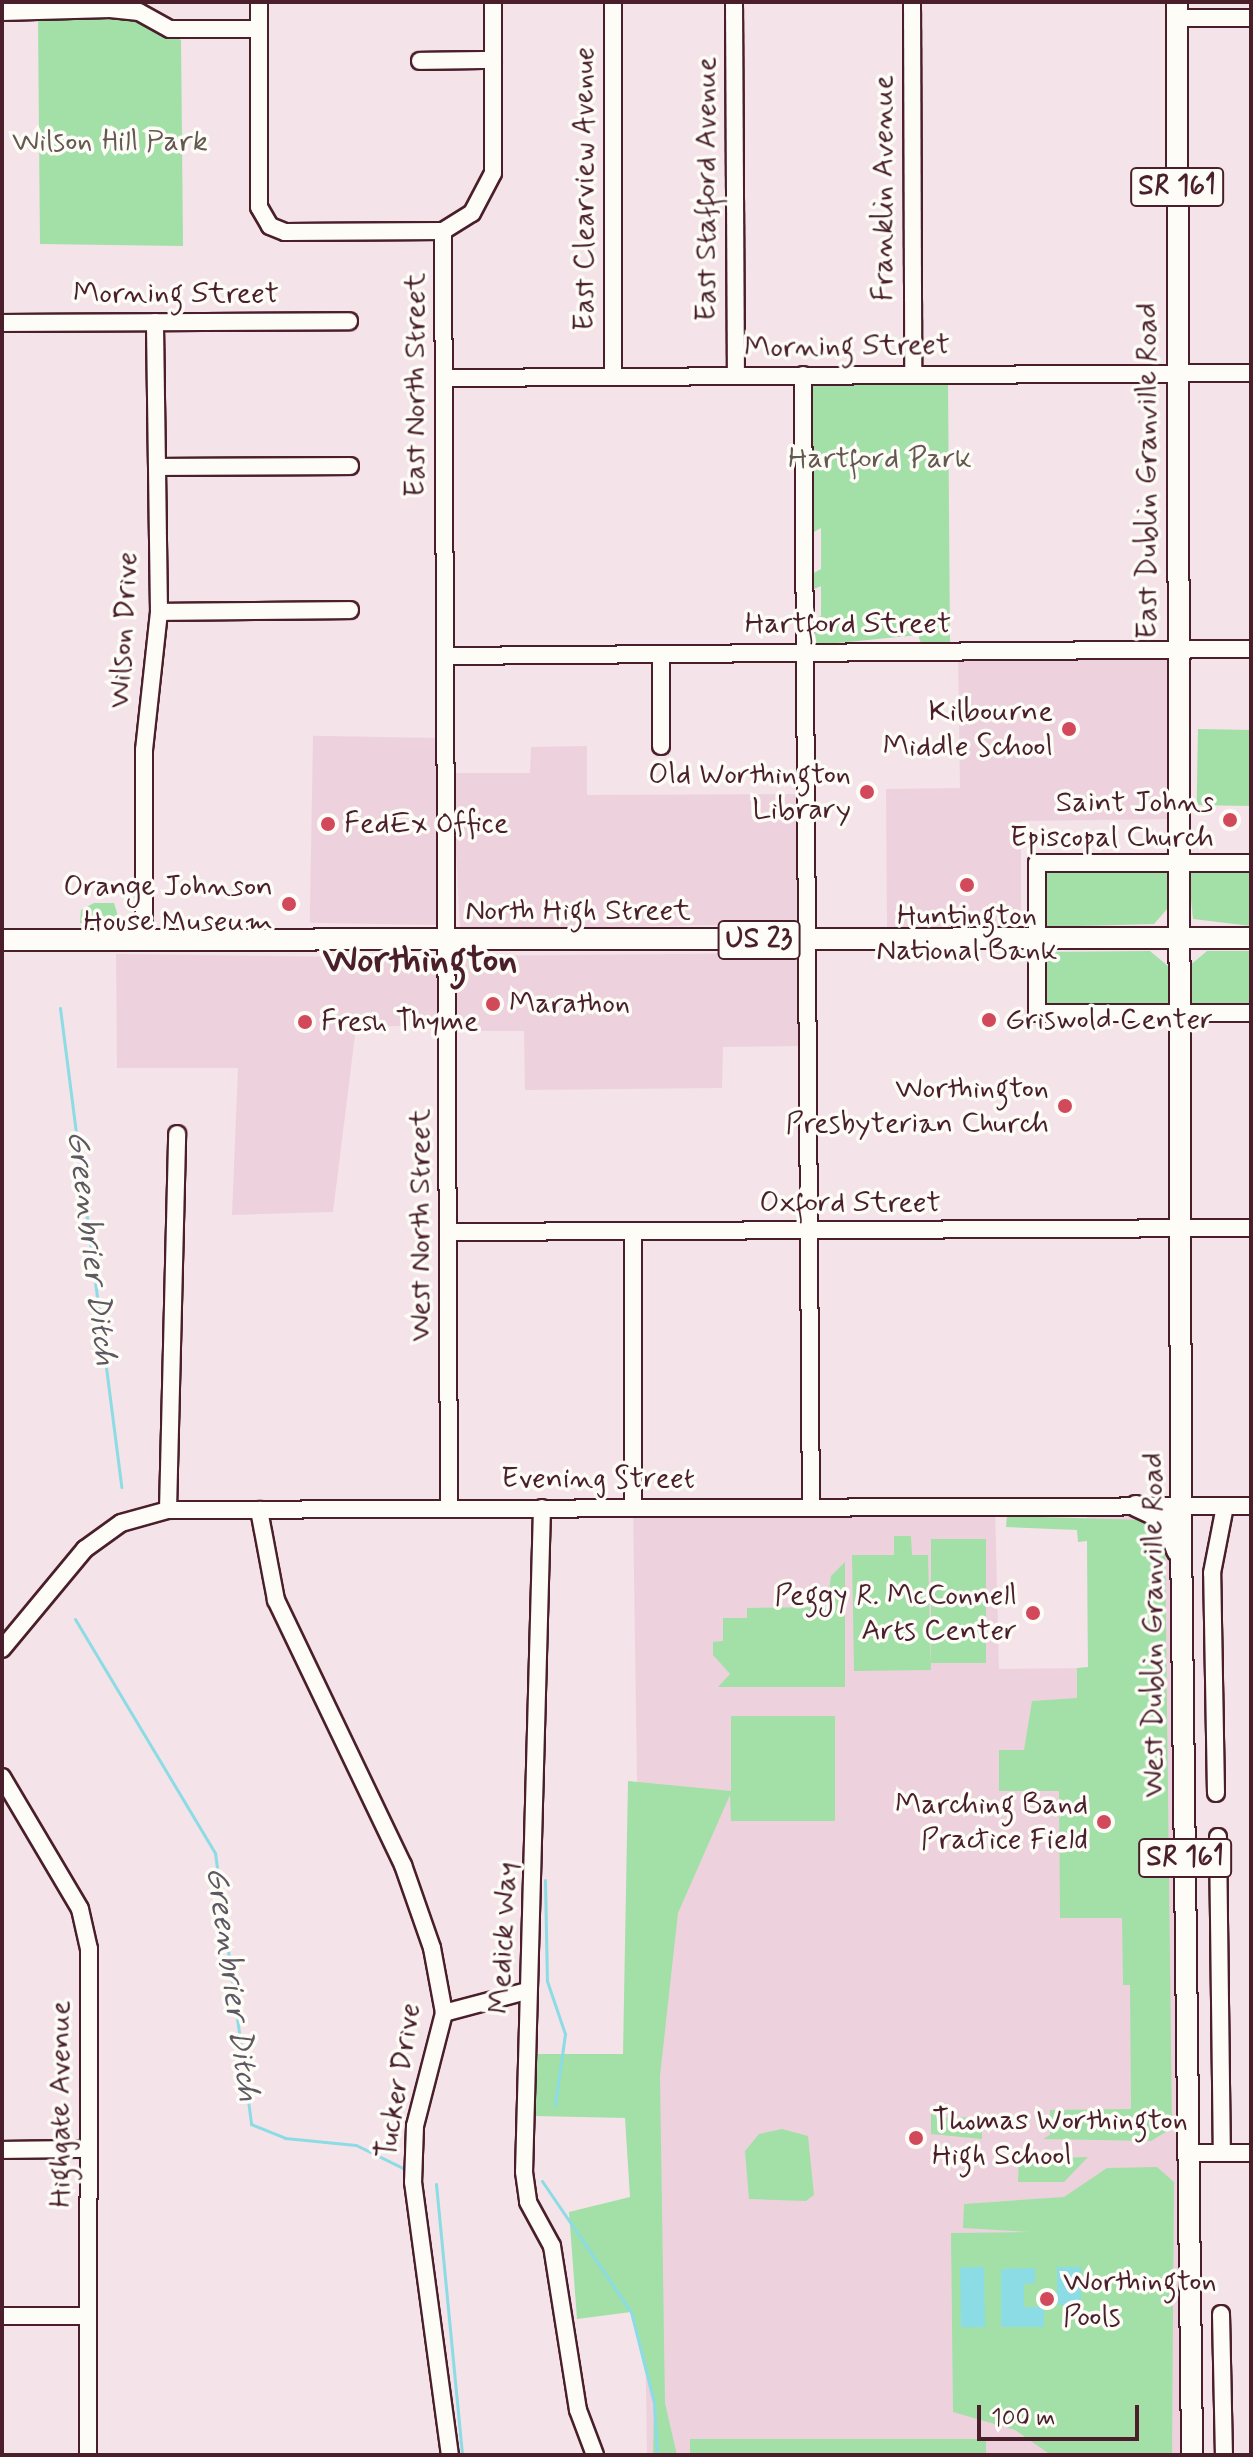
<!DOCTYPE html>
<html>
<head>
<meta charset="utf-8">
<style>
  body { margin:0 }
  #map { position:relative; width:1253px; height:2457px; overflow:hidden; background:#f4e3e8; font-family:Mynerve,sans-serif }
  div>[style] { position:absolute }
  .built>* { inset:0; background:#edd2dd; transform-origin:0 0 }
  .green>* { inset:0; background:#a2e0a7; transform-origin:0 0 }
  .water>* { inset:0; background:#8bdce5; transform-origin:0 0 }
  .stream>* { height:3px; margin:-1.5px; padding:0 1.5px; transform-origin:1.5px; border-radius:1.5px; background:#8bdce5 }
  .roads { filter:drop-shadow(2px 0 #4a1f2b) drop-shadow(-2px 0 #4a1f2b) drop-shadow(0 2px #4a1f2b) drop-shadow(0 -2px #4a1f2b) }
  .minor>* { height:16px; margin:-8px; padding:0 8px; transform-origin:8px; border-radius:8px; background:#fdfcf7 }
  .major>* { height:20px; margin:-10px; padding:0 10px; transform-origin:10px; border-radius:10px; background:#fdfcf7 }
  .dots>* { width:22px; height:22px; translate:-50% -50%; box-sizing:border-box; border:4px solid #fdfcf7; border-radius:50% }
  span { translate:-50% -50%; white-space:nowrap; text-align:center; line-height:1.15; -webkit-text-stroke:7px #fdfcf7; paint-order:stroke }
  .shield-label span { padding:2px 6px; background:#fdfcf7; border:2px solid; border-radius:6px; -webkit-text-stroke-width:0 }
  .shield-label { font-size:28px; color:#4a1f2b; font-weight:700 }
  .park-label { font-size:30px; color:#645950 }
  .street-label { font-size:30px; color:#4a1f2b }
  .poi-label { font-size:30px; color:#4a1f2b }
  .right { translate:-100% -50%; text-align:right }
  .left { translate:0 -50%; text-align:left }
  .water-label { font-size:32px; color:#5e5863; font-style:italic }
  .district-label { font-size:38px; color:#4a1f2b; font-weight:700 }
  .frame { position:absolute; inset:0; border:4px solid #4a1f2b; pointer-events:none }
  .scale { position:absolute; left:977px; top:2405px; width:162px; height:36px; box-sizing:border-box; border:4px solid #4a1f2b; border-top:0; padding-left:10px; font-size:24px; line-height:28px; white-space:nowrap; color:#4a1f2b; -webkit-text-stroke:6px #fdfcf7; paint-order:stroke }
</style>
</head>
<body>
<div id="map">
  <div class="built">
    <i style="clip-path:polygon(1178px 650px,1179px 819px,1021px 821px,1021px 927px,887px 928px,886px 789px,960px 788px,958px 652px)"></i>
    <i style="left:440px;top:738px;width:187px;height:127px;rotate:91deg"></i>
    <i style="clip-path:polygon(587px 746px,587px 795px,800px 794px,800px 924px,460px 929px,452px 773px,530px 773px,531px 747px)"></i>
    <i style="clip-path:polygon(792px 953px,799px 958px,802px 1046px,723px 1047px,722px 1088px,525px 1090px,524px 1031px,452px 1031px,457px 956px)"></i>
    <i style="clip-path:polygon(116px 954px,438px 958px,442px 1025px,356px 1027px,333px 1212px,232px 1215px,238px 1068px,117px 1068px)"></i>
    <i style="clip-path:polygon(633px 1507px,995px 1507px,999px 1669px,1088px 1668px,1087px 1507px,1159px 1513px,1181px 1563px,1193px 2455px,647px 2455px)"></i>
  </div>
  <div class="green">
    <i style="clip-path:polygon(38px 18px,133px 19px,181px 40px,183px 246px,40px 244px)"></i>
    <i style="clip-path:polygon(948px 379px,950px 645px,922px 646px,918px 635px,817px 645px,811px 621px,821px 616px,821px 586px,812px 590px,812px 574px,821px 569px,821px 528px,812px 533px,811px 385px)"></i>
    <i style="left:1198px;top:729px;width:53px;height:76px;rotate:1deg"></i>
    <i style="clip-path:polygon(1251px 867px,1251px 926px,1193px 919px,1188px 870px)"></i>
    <i style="clip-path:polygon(1162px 868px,1169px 874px,1168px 908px,1154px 924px,1044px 927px,1045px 869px)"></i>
    <i style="clip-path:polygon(94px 903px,114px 903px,120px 923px,80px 923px,81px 910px)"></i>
    <i style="clip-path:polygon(1150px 951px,1168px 966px,1168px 1006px,1044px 1005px,1043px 952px)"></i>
    <i style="clip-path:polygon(1207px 951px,1251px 951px,1251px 1008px,1188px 1004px,1188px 967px)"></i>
    <i style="clip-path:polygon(1007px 1516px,1145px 1520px,1165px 1542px,1172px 2128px,1151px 2141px,1043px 2139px,1050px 2135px,1050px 2110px,1131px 2109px,1130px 1985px,1123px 1985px,1122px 1918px,1060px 1918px,1059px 1791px,999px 1791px,999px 1750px,1024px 1750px,1032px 1701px,1077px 1698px,1077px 1668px,1088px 1667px,1087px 1541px,1078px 1542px,1077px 1530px,1006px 1527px)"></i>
    <i style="clip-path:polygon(894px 1536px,911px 1536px,912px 1555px,928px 1555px,931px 1670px,854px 1671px,852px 1555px,894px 1555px)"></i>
    <i style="left:931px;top:1539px;width:55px;height:124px"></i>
    <i style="clip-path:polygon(845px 1562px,845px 1687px,718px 1687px,730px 1674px,713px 1655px,713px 1642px,723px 1641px,723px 1618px,747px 1618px,747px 1608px,827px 1607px,831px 1576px)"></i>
    <i style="clip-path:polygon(731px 1716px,835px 1716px,835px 1821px,731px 1821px,730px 1795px,678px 1913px,660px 2076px,665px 2403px,677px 2455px,653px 2455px,654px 2403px,631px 2312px,577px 2319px,569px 2212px,630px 2197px,625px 2118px,536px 2116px,534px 2054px,623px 2054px,628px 1781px,731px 1791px)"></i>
    <i style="clip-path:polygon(931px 2107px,937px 2118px,982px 2117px,982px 2139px,931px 2134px)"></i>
    <i style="clip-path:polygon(782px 2129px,808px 2136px,814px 2195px,806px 2201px,749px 2199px,745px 2151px,759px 2134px)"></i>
    <i style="clip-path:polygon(1088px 2157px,1064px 2182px,1018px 2182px,1019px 2159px)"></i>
    <i style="clip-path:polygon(1157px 2167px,1174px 2182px,1172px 2455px,1051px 2455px,1015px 2430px,953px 2412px,951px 2233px,1029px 2232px,963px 2228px,964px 2204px,1064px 2197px,1107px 2168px)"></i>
    <i style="left:690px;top:2439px;width:296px;height:16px"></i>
  </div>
  <div class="water">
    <i style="left:984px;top:2267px;width:60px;height:24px;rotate:89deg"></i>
    <i style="left:1057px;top:2267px;width:24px;height:38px"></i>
    <i style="clip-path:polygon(1035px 2268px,1035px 2283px,1024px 2284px,1024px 2307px,1044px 2307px,1044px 2327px,1001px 2327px,1001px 2269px)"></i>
  </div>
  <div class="stream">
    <i style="left:60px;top:1008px;width:483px;rotate:82.7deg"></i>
    <i style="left:75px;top:1619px;width:273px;rotate:59.1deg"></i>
    <i style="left:215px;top:1853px;width:273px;rotate:82.4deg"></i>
    <i style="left:251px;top:2124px;width:37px;rotate:22deg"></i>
    <i style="left:285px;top:2138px;width:71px;rotate:5.6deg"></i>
    <i style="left:356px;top:2145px;width:57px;rotate:26.1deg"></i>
    <i style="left:545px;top:1880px;width:101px;rotate:88.9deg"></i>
    <i style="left:547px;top:1981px;width:56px;rotate:71.2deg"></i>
    <i style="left:565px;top:2034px;width:72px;rotate:98deg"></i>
    <i style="left:542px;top:2181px;width:158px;rotate:55.8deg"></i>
    <i style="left:631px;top:2312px;width:94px;rotate:75.8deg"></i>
    <i style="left:654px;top:2403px;width:52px;rotate:86.7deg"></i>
    <i style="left:436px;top:2184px;width:272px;rotate:84.5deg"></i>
  </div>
  <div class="roads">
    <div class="minor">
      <i style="left:259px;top:2px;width:205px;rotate:90deg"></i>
      <i style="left:259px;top:207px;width:22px;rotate:60deg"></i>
      <i style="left:270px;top:226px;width:16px;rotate:22deg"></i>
      <i style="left:285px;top:232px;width:158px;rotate:-0.4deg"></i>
      <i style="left:443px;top:231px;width:34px;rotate:-32deg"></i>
      <i style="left:472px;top:213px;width:45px;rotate:-62.3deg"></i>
      <i style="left:493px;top:173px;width:171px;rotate:-90deg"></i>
      <i style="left:734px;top:2px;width:374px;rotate:89.7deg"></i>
      <i style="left:912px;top:2px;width:372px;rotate:89.8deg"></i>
      <i style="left:2px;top:12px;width:108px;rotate:-1.6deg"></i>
      <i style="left:110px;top:9px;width:29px;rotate:6deg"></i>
      <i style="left:139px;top:12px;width:35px;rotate:29deg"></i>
      <i style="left:170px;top:29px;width:89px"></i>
      <i style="left:1177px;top:18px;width:74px"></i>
      <i style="left:420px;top:61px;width:73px;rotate:-0.8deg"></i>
      <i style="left:443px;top:231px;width:1277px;rotate:89.73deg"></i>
      <i style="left:2px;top:323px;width:347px;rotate:-0.3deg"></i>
      <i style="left:803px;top:375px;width:1132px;rotate:89.6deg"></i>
      <i style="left:613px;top:377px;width:375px;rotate:-90deg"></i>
      <i style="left:444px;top:378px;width:807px;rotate:-0.35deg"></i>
      <i style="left:157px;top:467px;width:193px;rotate:-0.3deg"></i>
      <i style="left:159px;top:612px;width:191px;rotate:-0.6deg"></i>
      <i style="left:661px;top:654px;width:92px;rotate:90deg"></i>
      <i style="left:446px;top:656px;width:805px;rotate:-0.5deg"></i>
      <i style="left:1251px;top:863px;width:214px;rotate:180deg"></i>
      <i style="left:1037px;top:863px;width:150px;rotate:90deg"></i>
      <i style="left:1037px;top:1013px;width:214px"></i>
      <i style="left:144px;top:940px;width:190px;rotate:-90deg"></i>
      <i style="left:144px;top:750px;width:139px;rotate:-83.8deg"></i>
      <i style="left:159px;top:612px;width:290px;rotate:-90.8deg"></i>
      <i style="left:449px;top:1232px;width:802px;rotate:-0.29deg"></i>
      <i style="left:633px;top:1232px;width:275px;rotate:90deg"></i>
      <i style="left:542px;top:1508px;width:664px;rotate:91.55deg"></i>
      <i style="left:524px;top:2172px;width:30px;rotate:82deg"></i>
      <i style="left:528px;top:2202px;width:50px;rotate:61.4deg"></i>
      <i style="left:552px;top:2246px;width:166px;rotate:81deg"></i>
      <i style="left:578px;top:2410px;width:48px;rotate:69.3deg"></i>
      <i style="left:168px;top:1510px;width:376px;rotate:-88.6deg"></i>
      <i style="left:259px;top:1510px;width:92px;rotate:79.3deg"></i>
      <i style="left:276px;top:1600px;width:294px;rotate:64.4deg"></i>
      <i style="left:403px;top:1865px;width:88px;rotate:70.7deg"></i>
      <i style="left:432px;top:1948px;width:66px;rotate:79.5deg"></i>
      <i style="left:444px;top:2013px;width:117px;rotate:104.4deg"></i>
      <i style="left:415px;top:2126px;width:56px;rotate:92deg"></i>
      <i style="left:413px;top:2182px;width:275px;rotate:82.3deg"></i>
      <i style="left:2px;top:1649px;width:130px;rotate:-50.3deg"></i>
      <i style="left:85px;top:1549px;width:44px;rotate:-35.8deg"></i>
      <i style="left:121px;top:1523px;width:49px;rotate:-15.5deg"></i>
      <i style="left:168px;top:1510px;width:1083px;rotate:-0.21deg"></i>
      <i style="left:2px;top:1777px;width:153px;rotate:59.4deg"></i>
      <i style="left:80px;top:1909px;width:41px;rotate:77.3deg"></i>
      <i style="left:89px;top:1949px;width:506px;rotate:90.11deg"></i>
      <i style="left:1216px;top:1793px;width:220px;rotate:-91deg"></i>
      <i style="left:1212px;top:1573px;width:68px;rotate:-79deg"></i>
      <i style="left:1218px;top:1837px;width:315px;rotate:89.3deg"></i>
      <i style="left:444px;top:2013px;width:82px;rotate:-14.9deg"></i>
      <i style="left:2px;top:2150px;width:86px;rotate:-0.7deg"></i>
      <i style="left:1189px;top:2153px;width:62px"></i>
      <i style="left:1221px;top:2314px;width:141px;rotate:88.8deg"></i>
      <i style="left:2px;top:2316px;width:86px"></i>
    </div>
    <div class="major">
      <i style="left:1177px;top:2px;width:1534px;rotate:89.85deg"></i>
      <i style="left:1181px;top:1536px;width:919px;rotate:89.31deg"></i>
      <i style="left:2px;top:940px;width:1249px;rotate:-0.09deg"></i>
      <i style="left:1136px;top:1506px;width:33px;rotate:25deg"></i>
      <i style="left:1166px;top:1520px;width:33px;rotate:70deg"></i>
    </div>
  </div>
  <div class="dots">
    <i style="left:1069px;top:729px;background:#d1495b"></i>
    <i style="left:867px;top:792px;background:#d1495b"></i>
    <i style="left:1230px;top:820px;background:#d1495b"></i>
    <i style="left:328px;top:824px;background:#d1495b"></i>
    <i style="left:967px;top:885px;background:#d1495b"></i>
    <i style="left:289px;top:904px;background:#d1495b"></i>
    <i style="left:493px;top:1004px;background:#d1495b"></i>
    <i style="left:989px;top:1020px;background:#d1495b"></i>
    <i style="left:305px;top:1022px;background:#d1495b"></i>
    <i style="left:1065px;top:1106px;background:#d1495b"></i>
    <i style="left:1033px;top:1613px;background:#d1495b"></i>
    <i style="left:1104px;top:1822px;background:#d1495b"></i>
    <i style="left:916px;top:2138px;background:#d1495b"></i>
    <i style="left:1047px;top:2299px;background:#d1495b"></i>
  </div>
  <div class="shield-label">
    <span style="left:1177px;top:187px">SR 161</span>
    <span style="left:759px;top:940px">US 23</span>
    <span style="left:1185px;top:1858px">SR 161</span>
  </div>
  <div class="park-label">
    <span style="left:110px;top:142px">Wilson Hill Park</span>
    <span style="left:880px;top:459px">Hartford Park</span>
  </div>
  <div class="street-label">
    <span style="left:884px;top:188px;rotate:-90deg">Franklin Avenue</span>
    <span style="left:585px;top:189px;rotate:-90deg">East Clearview Avenue</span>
    <span style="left:707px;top:189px;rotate:-90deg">East Stafford Avenue</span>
    <span style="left:176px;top:294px">Morning Street</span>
    <span style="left:847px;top:347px;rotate:-1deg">Morning Street</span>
    <span style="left:416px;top:385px;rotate:-90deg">East North Street</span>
    <span style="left:1148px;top:471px;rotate:-90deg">East Dublin Granville Road</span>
    <span style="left:848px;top:624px">Hartford Street</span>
    <span style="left:124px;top:630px;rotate:-87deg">Wilson Drive</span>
    <span style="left:578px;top:911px">North High Street</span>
    <span style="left:850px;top:1203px">Oxford Street</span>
    <span style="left:421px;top:1225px;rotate:-90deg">West North Street</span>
    <span style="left:598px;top:1479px">Evening Street</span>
    <span style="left:1154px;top:1625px;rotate:-90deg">West Dublin Granville Road</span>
    <span style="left:504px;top:1938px;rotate:-87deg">Medick Way</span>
    <span style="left:399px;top:2081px;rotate:-81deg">Tucker Drive</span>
    <span style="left:61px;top:2104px;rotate:-90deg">Highgate Avenue</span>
  </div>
  <div class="poi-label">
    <span class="right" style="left:1053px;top:729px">Kilbourne<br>Middle School</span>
    <span class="right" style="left:851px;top:792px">Old Worthington<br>Library</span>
    <span class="right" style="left:1214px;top:820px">Saint Johns<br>Episcopal Church</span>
    <span class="left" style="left:344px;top:824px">FedEx Office</span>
    <span class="right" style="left:273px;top:904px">Orange Johnson<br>House Museum</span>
    <span style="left:967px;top:933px">Huntington<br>National Bank</span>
    <span class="left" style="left:509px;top:1004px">Marathon</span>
    <span class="left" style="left:1005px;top:1020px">Griswold Center</span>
    <span class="left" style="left:321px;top:1022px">Fresh Thyme</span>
    <span class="right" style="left:1049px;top:1106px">Worthington<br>Presbyterian Church</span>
    <span class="right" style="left:1017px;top:1613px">Peggy R. McConnell<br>Arts Center</span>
    <span class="right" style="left:1088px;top:1822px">Marching Band<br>Practice Field</span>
    <span class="left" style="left:932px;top:2138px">Thomas Worthington<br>High School</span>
    <span class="left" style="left:1063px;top:2299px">Worthington<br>Pools</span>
  </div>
  <div class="water-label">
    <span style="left:91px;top:1248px;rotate:83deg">Greenbrier Ditch</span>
    <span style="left:232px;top:1984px;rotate:82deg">Greenbrier Ditch</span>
  </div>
  <div class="district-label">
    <span style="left:420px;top:961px">Worthington</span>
  </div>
  <div class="frame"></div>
  <div class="scale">100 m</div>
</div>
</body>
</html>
